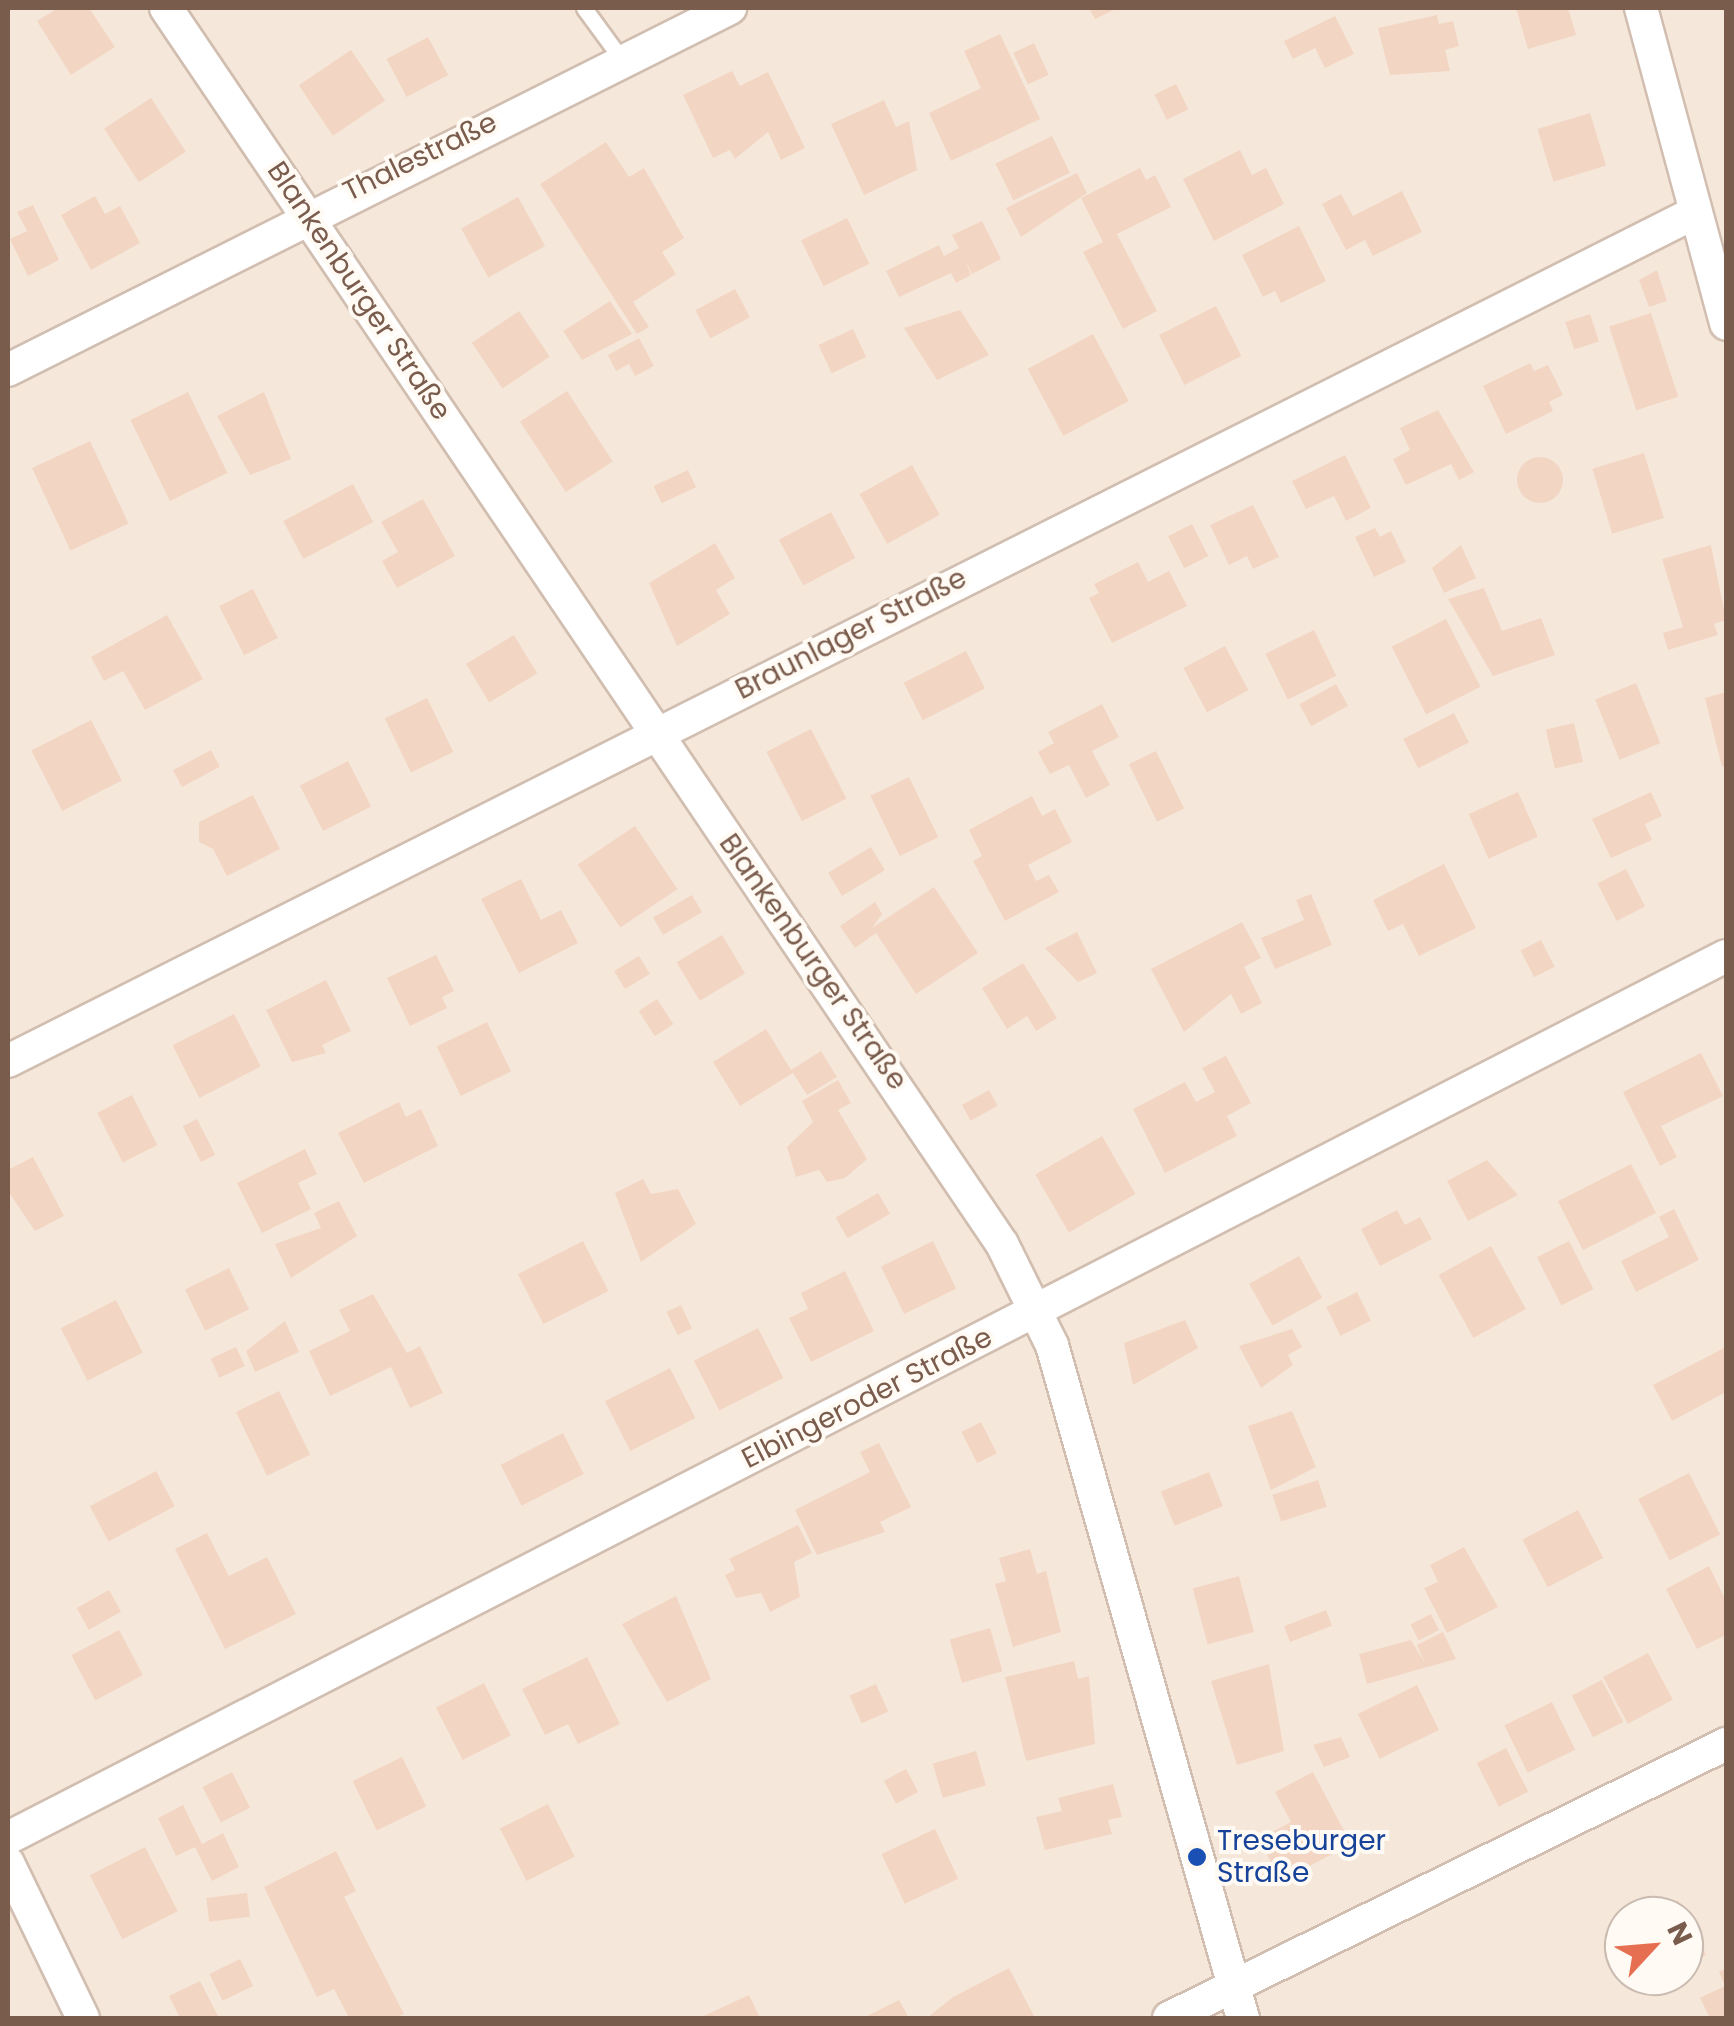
<!DOCTYPE html>
<html>
<head>
<meta charset="utf-8">
<style>
  body { margin:0 }
  #map { position:relative; width:1734px; height:2026px; overflow:hidden; background:#fdf6ec; font-family:Poppins,sans-serif }
  div>[style] { position:absolute }
  .residential>* { inset:0; background:#f5e8da }
  .building>* { inset:0; background:#f3d5c3; transform-origin:0 0 }
  .round { border-radius:50% }
  .roads { filter:drop-shadow(2px 0 #d1beb0) drop-shadow(-2px 0 #d1beb0) drop-shadow(0 2px #d1beb0) drop-shadow(0 -2px #d1beb0) }
  .lane>* { height:15px; margin:-7.5px; padding:0 7.5px; transform-origin:7.5px; border-radius:7.5px; background:#fff }
  .street>* { height:32px; margin:-16px; padding:0 16px; transform-origin:16px; border-radius:16px; background:#fff }
  .dots>* { width:28px; height:28px; translate:-50% -50%; box-sizing:border-box; border:5px solid #fffaf3; border-radius:50% }
  span { translate:-50% -50%; white-space:nowrap; text-align:center; line-height:1.15; -webkit-text-stroke:8px #fffaf3; paint-order:stroke }
  .street-label { font-size:28px; color:#7a5c4d }
  .transit-label { font-size:28px; color:#164399 }
  .left { translate:0 -50%; text-align:left }
  .frame { position:absolute; inset:0; border:10px solid #7a5c4d; pointer-events:none }
  .north { position:absolute; left:1604px; top:1896px; width:100px; height:100px; box-sizing:border-box; background:#fffaf3; border:2px solid #cabbb1; border-radius:50%; rotate:64deg; font-size:28px; font-weight:700; line-height:40px; text-align:center; color:#7a5c4d }
  .north::after { content:''; display:block; margin:auto; width:35px; height:45px; background:#e76f51; clip-path:polygon(50% 0,100% 100%,50% 72%,0 100%) }
</style>
</head>
<body>
<div id="map">
  <div class="residential">
    <i style="clip-path:polygon(evenodd,8px 8px,1726px 8px,1726px 2018px,8px 2018px,8px 8px,1624px 1916px,1684px 1916px,1684px 1976px,1624px 1976px,1624px 1916px)"></i>
  </div>
  <div class="building">
    <i style="clip-path:polygon(58px 8px,89px 8px,115px 47px,71px 75px,37px 21px)"></i>
    <i style="clip-path:polygon(1089px 8px,1118px 8px,1095px 19px)"></i>
    <i style="clip-path:polygon(1516px 8px,1568px 8px,1576px 35px,1528px 49px)"></i>
    <i style="clip-path:polygon(1437px 15px,1439px 24px,1453px 21px,1459px 46px,1445px 50px,1450px 71px,1390px 75px,1378px 28px)"></i>
    <i style="clip-path:polygon(1335px 16px,1354px 54px,1325px 68px,1315px 48px,1293px 59px,1284px 41px)"></i>
    <i style="clip-path:polygon(1000px 34px,1040px 119px,951px 161px,929px 113px,981px 88px,964px 51px)"></i>
    <i style="left:428px;top:37px;width:43px;height:47px;rotate:62deg"></i>
    <i style="left:1034px;top:43px;width:35px;height:23px;rotate:65deg"></i>
    <i style="left:351px;top:50px;width:61px;height:63px;rotate:56deg"></i>
    <i style="clip-path:polygon(732px 71px,740px 86px,768px 72px,805px 148px,781px 160px,768px 132px,735px 159px,730px 150px,713px 158px,683px 95px)"></i>
    <i style="left:1176px;top:84px;width:28px;height:24px;rotate:64deg"></i>
    <i style="left:151px;top:98px;width:64px;height:56px;rotate:57deg"></i>
    <i style="clip-path:polygon(884px 100px,896px 127px,909px 121px,917px 170px,864px 195px,831px 124px)"></i>
    <i style="left:1590px;top:113px;width:55px;height:55px;rotate:73deg"></i>
    <i style="left:1052px;top:136px;width:41px;height:63px;rotate:64deg"></i>
    <i style="clip-path:polygon(606px 142px,629px 177px,644px 168px,684px 238px,662px 252px,676px 274px,633px 302px,649px 327px,637px 334px,540px 184px)"></i>
    <i style="clip-path:polygon(1240px 150px,1252px 175px,1266px 168px,1284px 204px,1214px 241px,1183px 179px)"></i>
    <i style="clip-path:polygon(1140px 168px,1146px 180px,1155px 175px,1171px 207px,1117px 234px,1157px 311px,1123px 329px,1083px 252px,1103px 242px,1081px 198px)"></i>
    <i style="clip-path:polygon(1077px 173px,1087px 193px,1021px 237px,1006px 208px)"></i>
    <i style="clip-path:polygon(1402px 191px,1422px 232px,1373px 256px,1365px 240px,1346px 250px,1322px 204px,1341px 194px,1353px 216px)"></i>
    <i style="clip-path:polygon(95px 196px,105px 214px,120px 206px,140px 243px,91px 270px,61px 215px)"></i>
    <i style="left:518px;top:197px;width:56px;height:65px;rotate:61deg"></i>
    <i style="clip-path:polygon(33px 205px,59px 260px,28px 276px,10px 239px,27px 231px,17px 212px)"></i>
    <i style="left:847px;top:218px;width:51px;height:51px;rotate:64deg"></i>
    <i style="clip-path:polygon(982px 221px,1001px 259px,972px 274px,965px 259px,971px 275px,956px 283px,951px 273px,899px 297px,886px 271px,939px 245px,944px 256px,959px 248px,952px 235px)"></i>
    <i style="clip-path:polygon(1299px 226px,1326px 281px,1281px 303px,1275px 291px,1263px 297px,1242px 255px)"></i>
    <i style="clip-path:polygon(1657px 270px,1667px 301px,1649px 307px,1639px 280px)"></i>
    <i style="left:735px;top:289px;width:32px;height:45px;rotate:62deg"></i>
    <i style="clip-path:polygon(610px 301px,632px 334px,582px 360px,563px 331px)"></i>
    <i style="left:1216px;top:306px;width:56px;height:64px;rotate:63deg"></i>
    <i style="clip-path:polygon(960px 310px,989px 355px,937px 380px,904px 328px)"></i>
    <i style="left:519px;top:311px;width:55px;height:57px;rotate:56deg"></i>
    <i style="left:1651px;top:313px;width:88px;height:44px;rotate:72deg"></i>
    <i style="left:1590px;top:314px;width:29px;height:26px;rotate:72deg"></i>
    <i style="left:853px;top:329px;width:31px;height:38px;rotate:65deg"></i>
    <i style="left:1093px;top:334px;width:76px;height:74px;rotate:62deg"></i>
    <i style="clip-path:polygon(639px 338px,654px 366px,635px 376px,629px 364px,616px 371px,608px 355px)"></i>
    <i style="clip-path:polygon(1530px 363px,1534px 371px,1548px 365px,1563px 395px,1549px 402px,1553px 411px,1506px 434px,1483px 386px)"></i>
    <i style="left:567px;top:391px;width:84px;height:56px;rotate:57deg"></i>
    <i style="left:188px;top:392px;width:90px;height:64px;rotate:64deg"></i>
    <i style="clip-path:polygon(264px 392px,291px 459px,250px 475px,217px 416px)"></i>
    <i style="clip-path:polygon(1438px 410px,1474px 472px,1459px 480px,1451px 464px,1406px 485px,1393px 459px,1410px 450px,1400px 428px)"></i>
    <i style="left:90px;top:441px;width:91px;height:64px;rotate:65deg"></i>
    <i style="left:1644px;top:453px;width:68px;height:54px;rotate:73deg"></i>
    <i style="clip-path:polygon(1345px 455px,1371px 508px,1346px 521px,1334px 496px,1306px 509px,1292px 481px)"></i>
    <i class="round" style="left:1517px;top:457px;width:46px;height:46px"></i>
    <i style="left:912px;top:465px;width:57px;height:60px;rotate:61deg"></i>
    <i style="left:688px;top:470px;width:19px;height:38px;rotate:65deg"></i>
    <i style="left:353px;top:484px;width:43px;height:79px;rotate:62deg"></i>
    <i style="clip-path:polygon(423px 499px,455px 556px,397px 588px,382px 561px,398px 552px,381px 522px)"></i>
    <i style="clip-path:polygon(1253px 505px,1279px 557px,1253px 569px,1247px 556px,1229px 565px,1210px 525px)"></i>
    <i style="left:831px;top:512px;width:52px;height:59px;rotate:62deg"></i>
    <i style="left:1192px;top:524px;width:36px;height:27px;rotate:63deg"></i>
    <i style="clip-path:polygon(1375px 528px,1380px 537px,1391px 531px,1406px 562px,1374px 577px,1355px 537px)"></i>
    <i style="clip-path:polygon(715px 543px,735px 578px,716px 590px,730px 614px,677px 646px,649px 583px)"></i>
    <i style="clip-path:polygon(1461px 545px,1476px 578px,1444px 593px,1432px 568px)"></i>
    <i style="clip-path:polygon(1711px 545px,1726px 620px,1714px 624px,1718px 635px,1668px 650px,1663px 633px,1683px 627px,1662px 559px)"></i>
    <i style="clip-path:polygon(1138px 562px,1148px 582px,1169px 571px,1187px 606px,1112px 643px,1089px 598px,1099px 593px,1094px 584px)"></i>
    <i style="clip-path:polygon(1484px 588px,1502px 631px,1541px 618px,1555px 655px,1493px 676px,1448px 599px)"></i>
    <i style="left:253px;top:589px;width:55px;height:38px;rotate:63deg"></i>
    <i style="clip-path:polygon(167px 615px,203px 679px,145px 710px,123px 671px,104px 681px,91px 657px)"></i>
    <i style="left:1446px;top:619px;width:76px;height:61px;rotate:63deg"></i>
    <i style="left:1314px;top:630px;width:51px;height:54px;rotate:64deg"></i>
    <i style="left:514px;top:635px;width:45px;height:56px;rotate:59deg"></i>
    <i style="left:1225px;top:646px;width:50px;height:47px;rotate:62deg"></i>
    <i style="left:966px;top:651px;width:42px;height:70px;rotate:63deg"></i>
    <i style="left:1636px;top:683px;width:65px;height:44px;rotate:68deg"></i>
    <i style="left:1336px;top:684px;width:25px;height:42px;rotate:61deg"></i>
    <i style="clip-path:polygon(1726px 692px,1726px 766px,1722px 767px,1705px 698px)"></i>
    <i style="left:427px;top:698px;width:60px;height:47px;rotate:64deg"></i>
    <i style="clip-path:polygon(1102px 704px,1119px 737px,1092px 751px,1110px 785px,1086px 798px,1069px 765px,1050px 774px,1038px 752px,1054px 743px,1048px 732px)"></i>
    <i style="left:1454px;top:713px;width:33px;height:57px;rotate:63deg"></i>
    <i style="left:91px;top:720px;width:68px;height:67px;rotate:63deg"></i>
    <i style="left:1574px;top:723px;width:40px;height:29px;rotate:77deg"></i>
    <i style="left:811px;top:729px;width:78px;height:50px;rotate:63deg"></i>
    <i style="left:211px;top:750px;width:19px;height:43px;rotate:62deg"></i>
    <i style="left:1156px;top:751px;width:64px;height:30px;rotate:64deg"></i>
    <i style="left:348px;top:761px;width:51px;height:54px;rotate:63deg"></i>
    <i style="left:909px;top:777px;width:67px;height:43px;rotate:64deg"></i>
    <i style="left:1518px;top:792px;width:49px;height:54px;rotate:66deg"></i>
    <i style="clip-path:polygon(1651px 792px,1662px 816px,1645px 824px,1652px 840px,1611px 858px,1592px 819px)"></i>
    <i style="clip-path:polygon(253px 795px,280px 849px,227px 876px,213px 849px,199px 842px,199px 822px)"></i>
    <i style="clip-path:polygon(1032px 796px,1042px 816px,1055px 809px,1072px 842px,1028px 865px,1036px 881px,1049px 875px,1059px 892px,1005px 921px,973px 861px,982px 856px,969px 830px)"></i>
    <i style="left:635px;top:826px;width:76px;height:69px;rotate:56deg"></i>
    <i style="left:871px;top:847px;width:27px;height:50px;rotate:59deg"></i>
    <i style="clip-path:polygon(1444px 864px,1476px 928px,1419px 956px,1403px 924px,1388px 931px,1373px 900px)"></i>
    <i style="left:1626px;top:869px;width:42px;height:32px;rotate:63deg"></i>
    <i style="clip-path:polygon(521px 879px,541px 920px,561px 910px,578px 943px,519px 973px,481px 899px)"></i>
    <i style="clip-path:polygon(934px 887px,978px 953px,916px 994px,876px 933px,855px 948px,840px 926px,875px 902px,882px 914px,872px 928px)"></i>
    <i style="clip-path:polygon(1311px 894px,1332px 945px,1275px 969px,1261px 938px,1304px 920px,1296px 900px)"></i>
    <i style="left:692px;top:895px;width:20px;height:45px;rotate:60deg"></i>
    <i style="clip-path:polygon(1242px 922px,1261px 958px,1244px 967px,1262px 1003px,1241px 1014px,1231px 994px,1184px 1032px,1151px 969px)"></i>
    <i style="clip-path:polygon(1077px 932px,1097px 973px,1078px 982px,1045px 948px)"></i>
    <i style="left:722px;top:935px;width:45px;height:53px;rotate:59deg"></i>
    <i style="left:1541px;top:940px;width:30px;height:23px;rotate:63deg"></i>
    <i style="clip-path:polygon(436px 955px,454px 991px,442px 997px,447px 1008px,410px 1026px,387px 978px)"></i>
    <i style="left:639px;top:956px;width:21px;height:29px;rotate:59deg"></i>
    <i style="clip-path:polygon(1023px 963px,1057px 1018px,1036px 1031px,1027px 1016px,1007px 1029px,982px 988px)"></i>
    <i style="clip-path:polygon(326px 980px,351px 1031px,322px 1045px,326px 1053px,292px 1062px,266px 1010px)"></i>
    <i style="left:657px;top:999px;width:30px;height:22px;rotate:57deg"></i>
    <i style="left:234px;top:1014px;width:59px;height:69px;rotate:63deg"></i>
    <i style="left:487px;top:1022px;width:55px;height:56px;rotate:64deg"></i>
    <i style="clip-path:polygon(766px 1029px,791px 1070px,821px 1051px,837px 1077px,807px 1095px,793px 1073px,740px 1106px,713px 1062px)"></i>
    <i style="clip-path:polygon(1701px 1053px,1723px 1096px,1661px 1126px,1677px 1157px,1660px 1166px,1623px 1092px)"></i>
    <i style="clip-path:polygon(1226px 1056px,1251px 1103px,1227px 1116px,1237px 1136px,1165px 1173px,1133px 1109px,1185px 1082px,1196px 1102px,1215px 1092px,1202px 1068px)"></i>
    <i style="clip-path:polygon(838px 1080px,851px 1103px,838px 1110px,867px 1159px,845px 1178px,827px 1182px,819px 1170px,796px 1177px,787px 1147px,813px 1122px,802px 1101px)"></i>
    <i style="left:989px;top:1090px;width:18px;height:31px;rotate:61deg"></i>
    <i style="left:132px;top:1095px;width:56px;height:39px;rotate:63deg"></i>
    <i style="clip-path:polygon(399px 1102px,406px 1117px,421px 1109px,438px 1146px,364px 1183px,338px 1133px)"></i>
    <i style="left:197px;top:1119px;width:40px;height:16px;rotate:63deg"></i>
    <i style="left:1102px;top:1136px;width:67px;height:77px;rotate:60deg"></i>
    <i style="clip-path:polygon(305px 1149px,317px 1174px,298px 1183px,311px 1209px,262px 1233px,237px 1183px)"></i>
    <i style="clip-path:polygon(33px 1157px,64px 1216px,35px 1231px,8px 1191px,8px 1170px)"></i>
    <i style="clip-path:polygon(1487px 1160px,1518px 1195px,1468px 1221px,1447px 1181px)"></i>
    <i style="left:1631px;top:1164px;width:55px;height:82px;rotate:63deg"></i>
    <i style="clip-path:polygon(643px 1179px,651px 1194px,678px 1189px,696px 1224px,641px 1262px,615px 1193px)"></i>
    <i style="left:878px;top:1193px;width:24px;height:49px;rotate:60deg"></i>
    <i style="clip-path:polygon(339px 1201px,357px 1236px,291px 1278px,275px 1244px,321px 1228px,314px 1213px)"></i>
    <i style="clip-path:polygon(1674px 1209px,1699px 1260px,1636px 1292px,1621px 1261px,1669px 1237px,1659px 1217px)"></i>
    <i style="clip-path:polygon(1397px 1210px,1405px 1225px,1420px 1217px,1432px 1239px,1380px 1266px,1361px 1229px)"></i>
    <i style="left:583px;top:1241px;width:56px;height:73px;rotate:63deg"></i>
    <i style="left:933px;top:1241px;width:53px;height:58px;rotate:64deg"></i>
    <i style="left:1569px;top:1241px;width:54px;height:36px;rotate:63deg"></i>
    <i style="left:1491px;top:1246px;width:72px;height:60px;rotate:61deg"></i>
    <i style="left:1299px;top:1256px;width:48px;height:57px;rotate:61deg"></i>
    <i style="left:229px;top:1268px;width:46px;height:49px;rotate:64deg"></i>
    <i style="clip-path:polygon(845px 1271px,874px 1331px,811px 1362px,789px 1318px,808px 1309px,801px 1293px)"></i>
    <i style="left:1357px;top:1292px;width:32px;height:34px;rotate:64deg"></i>
    <i style="clip-path:polygon(373px 1294px,407px 1353px,420px 1346px,443px 1393px,410px 1408px,391px 1367px,330px 1396px,309px 1351px,350px 1331px,339px 1310px)"></i>
    <i style="left:116px;top:1300px;width:59px;height:62px;rotate:63deg"></i>
    <i style="left:681px;top:1305px;width:26px;height:16px;rotate:65deg"></i>
    <i style="clip-path:polygon(1185px 1320px,1198px 1348px,1133px 1385px,1124px 1343px)"></i>
    <i style="clip-path:polygon(285px 1321px,299px 1352px,255px 1372px,246px 1351px)"></i>
    <i style="left:758px;top:1328px;width:56px;height:72px;rotate:63deg"></i>
    <i style="clip-path:polygon(1292px 1329px,1302px 1347px,1288px 1355px,1293px 1365px,1261px 1388px,1239px 1346px)"></i>
    <i style="left:236px;top:1347px;width:21px;height:28px;rotate:65deg"></i>
    <i style="clip-path:polygon(1726px 1347px,1726px 1392px,1672px 1421px,1653px 1385px)"></i>
    <i style="left:670px;top:1368px;width:56px;height:73px;rotate:63deg"></i>
    <i style="left:279px;top:1391px;width:71px;height:48px;rotate:64deg"></i>
    <i style="clip-path:polygon(1292px 1411px,1316px 1467px,1271px 1490px,1248px 1426px)"></i>
    <i style="left:981px;top:1422px;width:35px;height:22px;rotate:63deg"></i>
    <i style="left:563px;top:1433px;width:46px;height:70px;rotate:63deg"></i>
    <i style="clip-path:polygon(879px 1443px,911px 1507px,880px 1522px,885px 1532px,817px 1555px,795px 1510px,870px 1472px,860px 1452px)"></i>
    <i style="left:156px;top:1471px;width:40px;height:75px;rotate:62deg"></i>
    <i style="left:1209px;top:1472px;width:37px;height:52px;rotate:68deg"></i>
    <i style="left:1689px;top:1473px;width:69px;height:57px;rotate:63deg"></i>
    <i style="left:1318px;top:1480px;width:28px;height:48px;rotate:72deg"></i>
    <i style="left:1578px;top:1510px;width:54px;height:63px;rotate:62deg"></i>
    <i style="clip-path:polygon(798px 1525px,812px 1553px,794px 1562px,800px 1597px,770px 1612px,761px 1593px,736px 1598px,725px 1575px,735px 1570px,729px 1559px)"></i>
    <i style="clip-path:polygon(207px 1533px,229px 1576px,267px 1557px,296px 1614px,225px 1649px,175px 1549px)"></i>
    <i style="clip-path:polygon(1464px 1547px,1498px 1607px,1447px 1633px,1424px 1588px,1438px 1582px,1430px 1565px)"></i>
    <i style="clip-path:polygon(1030px 1549px,1037px 1574px,1046px 1571px,1061px 1632px,1013px 1647px,995px 1584px,1006px 1581px,999px 1558px)"></i>
    <i style="clip-path:polygon(1709px 1566px,1726px 1601px,1726px 1635px,1697px 1649px,1666px 1589px)"></i>
    <i style="left:1239px;top:1576px;width:58px;height:48px;rotate:75deg"></i>
    <i style="left:109px;top:1590px;width:25px;height:37px;rotate:61deg"></i>
    <i style="clip-path:polygon(676px 1596px,711px 1679px,667px 1702px,622px 1624px)"></i>
    <i style="left:1326px;top:1610px;width:17px;height:45px;rotate:69deg"></i>
    <i style="left:1431px;top:1614px;width:18px;height:23px;rotate:63deg"></i>
    <i style="left:990px;top:1628px;width:45px;height:42px;rotate:74deg"></i>
    <i style="left:119px;top:1630px;width:51px;height:54px;rotate:62deg"></i>
    <i style="clip-path:polygon(1443px 1632px,1456px 1659px,1367px 1684px,1359px 1654px,1411px 1640px,1425px 1663px,1417px 1645px)"></i>
    <i style="left:1648px;top:1653px;width:53px;height:51px;rotate:62deg"></i>
    <i style="clip-path:polygon(587px 1657px,620px 1724px,578px 1744px,568px 1724px,545px 1735px,522px 1689px)"></i>
    <i style="clip-path:polygon(1074px 1661px,1078px 1679px,1089px 1676px,1095px 1744px,1026px 1761px,1005px 1677px)"></i>
    <i style="clip-path:polygon(1269px 1664px,1284px 1751px,1237px 1765px,1211px 1681px)"></i>
    <i style="left:1602px;top:1680px;width:47px;height:34px;rotate:63deg"></i>
    <i style="left:484px;top:1683px;width:59px;height:54px;rotate:63deg"></i>
    <i style="left:876px;top:1684px;width:30px;height:29px;rotate:66deg"></i>
    <i style="left:1417px;top:1685px;width:50px;height:66px;rotate:64deg"></i>
    <i style="left:1552px;top:1702px;width:53px;height:53px;rotate:64deg"></i>
    <i style="clip-path:polygon(1341px 1737px,1350px 1757px,1324px 1767px,1313px 1745px)"></i>
    <i style="left:1506px;top:1748px;width:49px;height:33px;rotate:63deg"></i>
    <i style="left:976px;top:1751px;width:36px;height:45px;rotate:74deg"></i>
    <i style="left:402px;top:1757px;width:55px;height:55px;rotate:64deg"></i>
    <i style="left:906px;top:1769px;width:26px;height:25px;rotate:62deg"></i>
    <i style="left:232px;top:1772px;width:40px;height:33px;rotate:63deg"></i>
    <i style="clip-path:polygon(1313px 1772px,1351px 1844px,1281px 1881px,1259px 1839px,1291px 1822px,1275px 1792px)"></i>
    <i style="clip-path:polygon(1113px 1784px,1122px 1817px,1108px 1820px,1112px 1834px,1045px 1850px,1036px 1817px,1062px 1811px,1058px 1798px)"></i>
    <i style="left:548px;top:1804px;width:59px;height:54px;rotate:63deg"></i>
    <i style="clip-path:polygon(183px 1805px,202px 1844px,223px 1833px,239px 1867px,212px 1881px,195px 1847px,176px 1856px,158px 1818px)"></i>
    <i style="left:935px;top:1829px;width:55px;height:59px;rotate:65deg"></i>
    <i style="left:145px;top:1847px;width:72px;height:62px;rotate:63deg"></i>
    <i style="clip-path:polygon(336px 1851px,356px 1891px,344px 1897px,404px 2014px,395px 2018px,349px 2018px,334px 1989px,317px 1997px,264px 1887px)"></i>
    <i style="left:247px;top:1893px;width:24px;height:41px;rotate:83deg"></i>
    <i style="clip-path:polygon(1678px 1900px,1706px 1955px,1684px 1966px,1684px 1916px,1647px 1916px)"></i>
    <i style="left:240px;top:1959px;width:30px;height:34px;rotate:64deg"></i>
    <i style="clip-path:polygon(1009px 1968px,1035px 2018px,927px 2018px,953px 1997px)"></i>
    <i style="clip-path:polygon(1726px 1968px,1726px 2018px,1710px 2018px,1700px 1998px,1725px 1986px,1719px 1972px)"></i>
    <i style="clip-path:polygon(200px 1981px,219px 2018px,180px 2018px,169px 1996px)"></i>
    <i style="clip-path:polygon(749px 1995px,760px 2018px,699px 2018px)"></i>
    <i style="clip-path:polygon(899px 2000px,909px 2018px,863px 2018px)"></i>
  </div>
  <div class="roads">
    <div class="lane">
      <i style="left:584px;top:8px;width:64px;rotate:53.8deg"></i>
    </div>
    <div class="street">
      <i style="left:166px;top:8px;width:1492px;rotate:55.93deg"></i>
      <i style="left:1002px;top:1244px;width:113px;rotate:63.7deg"></i>
      <i style="left:1052px;top:1345px;width:700px;rotate:74.16deg"></i>
      <i style="left:1641px;top:8px;width:327px;rotate:74.9deg"></i>
      <i style="left:8px;top:370px;width:808px;rotate:-26.63deg"></i>
      <i style="left:8px;top:1061px;width:1889px;rotate:-26.7deg"></i>
      <i style="left:8px;top:1838px;width:1931px;rotate:-27.18deg"></i>
      <i style="left:8px;top:1863px;width:172px;rotate:64.2deg"></i>
      <i style="left:1169px;top:2018px;width:621px;rotate:-26.19deg"></i>
    </div>
  </div>
  <div class="dots">
    <i style="left:1197px;top:1857px;background:#1a4fb4"></i>
  </div>
  <div class="street-label">
    <span style="left:420px;top:157px;rotate:-26deg">Thalestraße</span>
    <span style="left:359px;top:291px;rotate:56deg">Blankenburger Straße</span>
    <span style="left:851px;top:634px;rotate:-27deg">Braunlager Straße</span>
    <span style="left:813px;top:962px;rotate:55deg">Blankenburger Straße</span>
    <span style="left:867px;top:1398px;rotate:-27deg">Elbingeroder Straße</span>
  </div>
  <div class="transit-label">
    <span class="left" style="left:1217px;top:1857px">Treseburger<br>Straße</span>
  </div>
  <div class="frame"></div>
  <div class="north">N</div>
</div>
</body>
</html>
